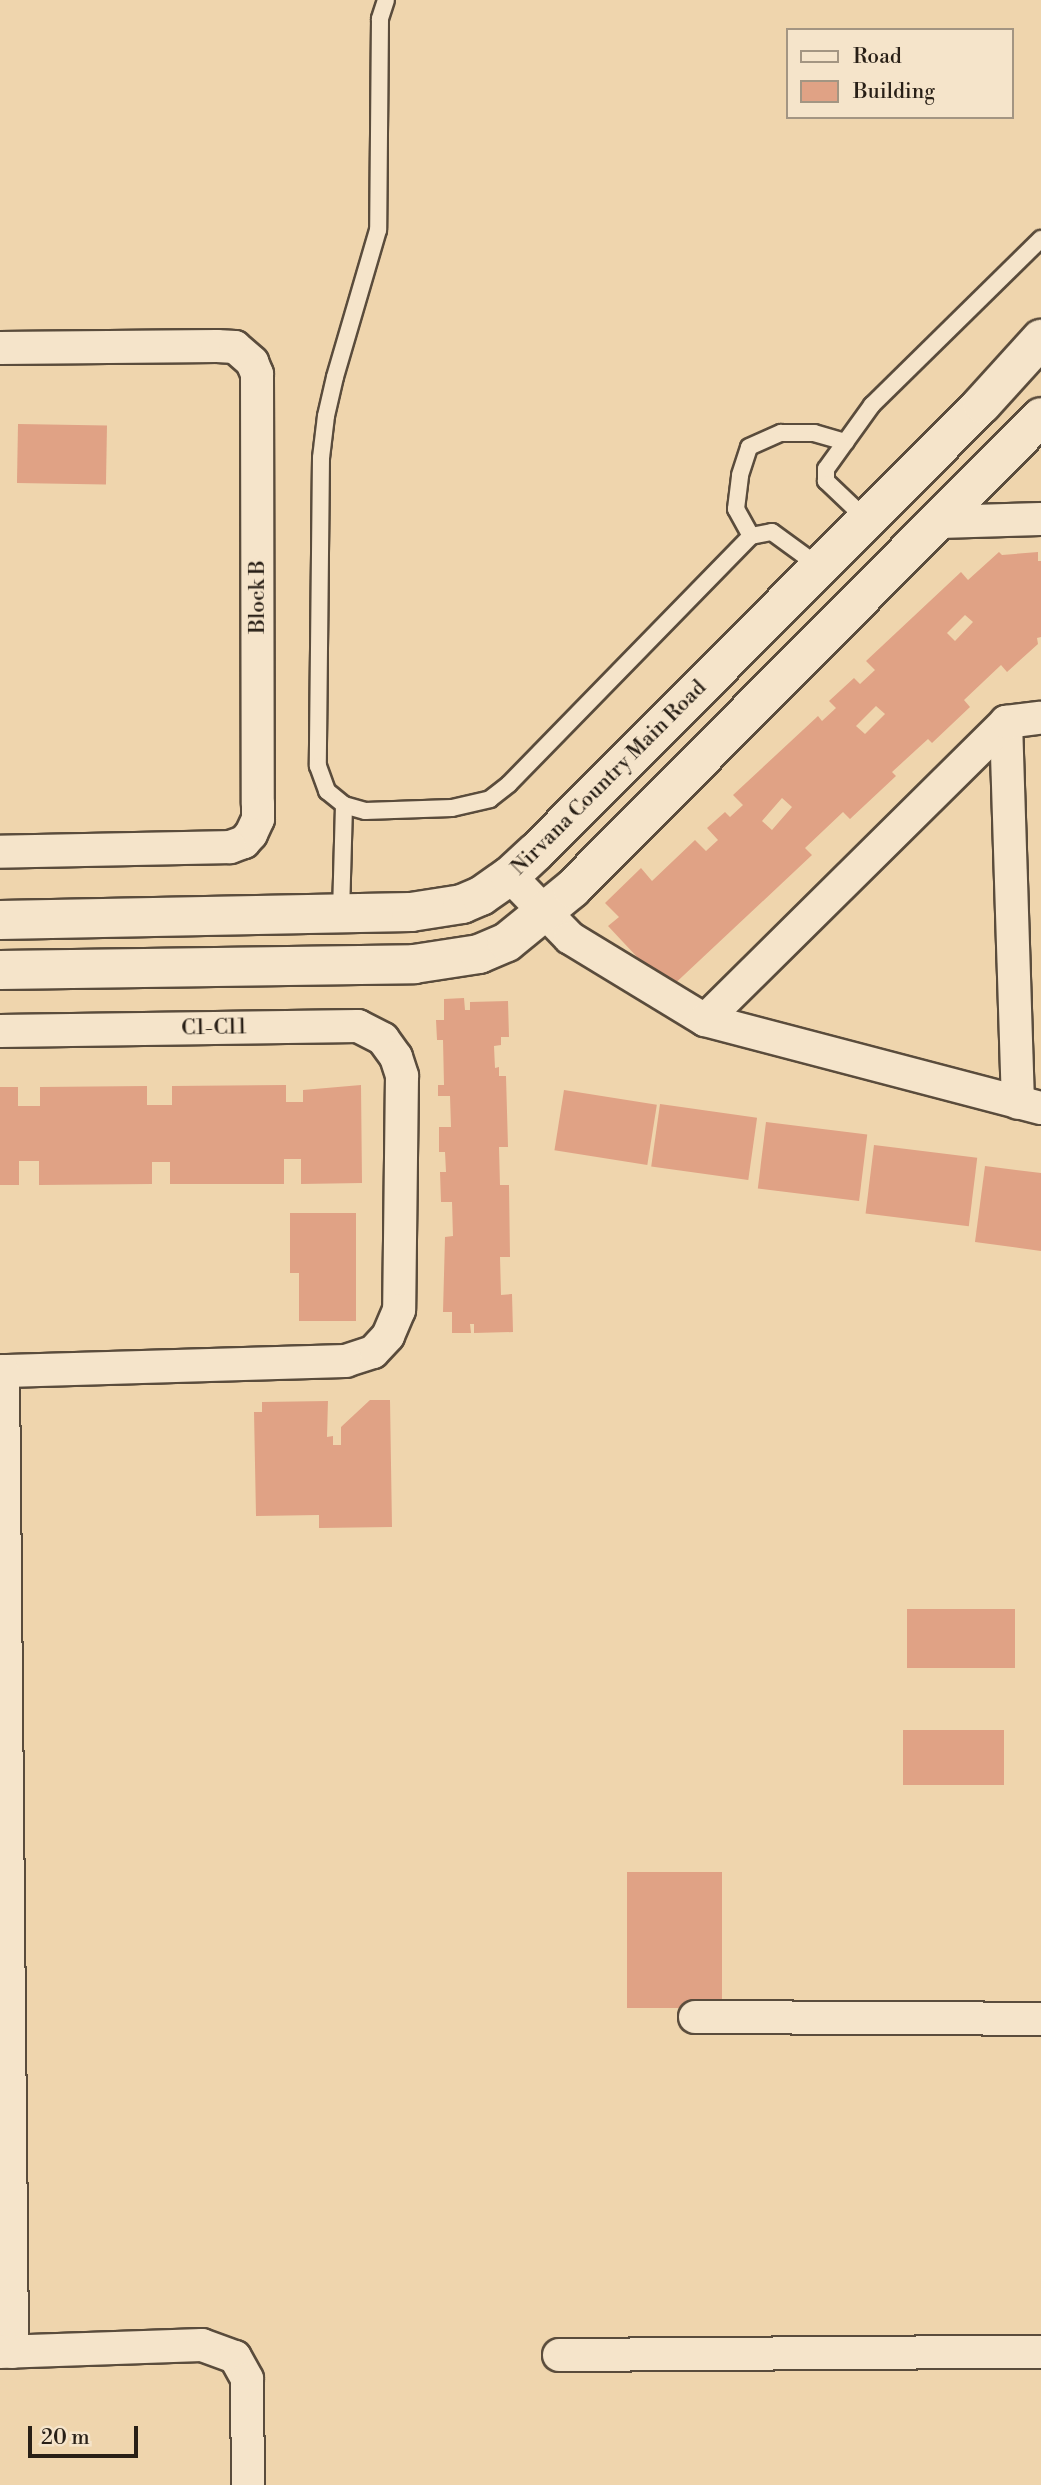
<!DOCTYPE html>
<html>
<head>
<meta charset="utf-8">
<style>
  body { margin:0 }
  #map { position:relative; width:1041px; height:2485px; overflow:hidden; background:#efd5ad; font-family:"Libre Bodoni",serif }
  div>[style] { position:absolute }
  .building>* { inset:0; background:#e0a285; transform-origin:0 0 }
  .roads { filter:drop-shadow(2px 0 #5a4c3c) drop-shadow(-2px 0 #5a4c3c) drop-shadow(0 2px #5a4c3c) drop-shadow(0 -2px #5a4c3c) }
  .service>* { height:16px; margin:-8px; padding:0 8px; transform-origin:8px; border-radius:8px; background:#f5e4ca }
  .minor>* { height:32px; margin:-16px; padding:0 16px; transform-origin:16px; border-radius:16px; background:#f5e4ca }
  .tertiary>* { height:38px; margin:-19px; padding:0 19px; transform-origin:19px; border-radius:19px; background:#f5e4ca }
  span { translate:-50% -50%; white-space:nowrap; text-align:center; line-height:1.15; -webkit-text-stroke:5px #f5e4ca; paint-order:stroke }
  .street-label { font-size:21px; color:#281f16 }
  .legend { position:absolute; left:786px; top:28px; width:228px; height:91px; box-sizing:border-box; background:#f5e4ca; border:2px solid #a39582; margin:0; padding:9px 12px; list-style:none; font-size:21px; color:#281f16 }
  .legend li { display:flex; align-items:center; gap:14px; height:35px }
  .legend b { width:35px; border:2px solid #a39582 }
  .scale { position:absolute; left:28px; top:2426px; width:110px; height:32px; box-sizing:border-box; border:4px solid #281f16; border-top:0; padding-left:9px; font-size:21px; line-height:24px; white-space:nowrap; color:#281f16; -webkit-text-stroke:5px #f5e4ca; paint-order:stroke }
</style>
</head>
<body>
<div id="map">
  <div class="building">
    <i style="left:18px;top:424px;width:89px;height:59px;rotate:1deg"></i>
    <i style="clip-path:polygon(evenodd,999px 552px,1002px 555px,1038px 552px,1038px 561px,1041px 561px,1041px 637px,1037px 638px,1038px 644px,1007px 672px,1001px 665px,964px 700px,970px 707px,932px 743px,928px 739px,892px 772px,896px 776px,850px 819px,843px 812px,805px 848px,812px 855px,668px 990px,608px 926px,619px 917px,605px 903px,641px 868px,652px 881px,695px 840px,706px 851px,718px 840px,707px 828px,725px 812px,730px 817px,743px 805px,733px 795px,818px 716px,822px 721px,836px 708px,829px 701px,854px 678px,860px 684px,875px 670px,866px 661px,961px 572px,968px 580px,999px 552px,965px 615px,973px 622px,955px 641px,947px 633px,965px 615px,999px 552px,876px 706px,885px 714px,865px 734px,856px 726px,876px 706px,999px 552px,782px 798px,792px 807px,772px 830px,762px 821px,782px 798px)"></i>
    <i style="clip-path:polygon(464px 998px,465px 1010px,470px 1010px,470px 1002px,508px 1001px,509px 1037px,501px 1037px,501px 1045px,494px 1046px,495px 1068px,499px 1067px,499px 1076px,506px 1076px,508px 1147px,499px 1147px,500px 1185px,509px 1185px,510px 1257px,500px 1257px,501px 1295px,512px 1294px,513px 1332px,474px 1333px,474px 1324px,470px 1324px,471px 1333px,452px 1333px,452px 1312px,443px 1312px,445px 1237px,453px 1236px,452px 1202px,441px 1202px,440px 1172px,446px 1172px,445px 1152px,439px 1152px,439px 1127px,451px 1127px,450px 1096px,438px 1096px,438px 1085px,444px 1085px,443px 1040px,437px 1040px,436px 1020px,444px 1020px,444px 999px)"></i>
    <i style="clip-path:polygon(286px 1085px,286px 1102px,303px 1102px,303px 1090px,361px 1085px,362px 1183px,301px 1184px,301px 1159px,284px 1159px,284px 1184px,170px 1184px,170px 1162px,152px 1162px,152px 1184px,39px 1185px,39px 1161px,19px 1161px,19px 1185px,0 1185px,0 1087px,18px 1087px,18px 1106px,40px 1106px,40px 1087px,147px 1086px,147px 1105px,172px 1105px,172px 1086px)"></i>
    <i style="left:564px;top:1090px;width:94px;height:61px;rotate:9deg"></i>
    <i style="left:660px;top:1104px;width:98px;height:63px;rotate:8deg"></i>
    <i style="left:766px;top:1122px;width:102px;height:67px;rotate:7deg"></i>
    <i style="left:874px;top:1145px;width:104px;height:69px;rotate:7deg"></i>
    <i style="clip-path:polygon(985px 1166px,1041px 1173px,1041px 1251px,975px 1242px)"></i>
    <i style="clip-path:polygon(290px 1213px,356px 1213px,356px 1321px,299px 1321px,299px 1273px,290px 1273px)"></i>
    <i style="clip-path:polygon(370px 1400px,390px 1400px,392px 1527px,319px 1528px,319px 1515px,256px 1516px,254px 1412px,262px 1412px,262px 1402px,328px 1401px,327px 1437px,333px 1436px,333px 1445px,341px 1445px,341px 1427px)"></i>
    <i style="left:907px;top:1609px;width:108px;height:59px"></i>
    <i style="left:903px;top:1730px;width:101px;height:55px"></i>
    <i style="left:627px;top:1872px;width:95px;height:136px"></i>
  </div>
  <div class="roads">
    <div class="service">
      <i style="left:386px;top:0;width:20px;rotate:108deg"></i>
      <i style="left:380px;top:19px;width:211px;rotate:90.5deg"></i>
      <i style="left:378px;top:230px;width:153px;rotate:106.3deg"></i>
      <i style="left:335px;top:377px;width:40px;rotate:103deg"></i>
      <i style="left:326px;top:416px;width:42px;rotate:96.8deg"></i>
      <i style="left:321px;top:458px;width:308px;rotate:90.6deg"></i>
      <i style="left:318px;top:766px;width:27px;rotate:70deg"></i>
      <i style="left:327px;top:791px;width:22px;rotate:39deg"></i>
      <i style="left:344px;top:805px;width:22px;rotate:16deg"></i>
      <i style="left:365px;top:811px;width:87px;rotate:-2deg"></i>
      <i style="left:452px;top:808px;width:39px;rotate:-13deg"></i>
      <i style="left:490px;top:799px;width:24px;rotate:-38deg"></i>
      <i style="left:509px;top:784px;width:347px;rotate:-45.7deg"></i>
      <i style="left:751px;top:536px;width:21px;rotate:-11deg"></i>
      <i style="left:772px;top:532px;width:59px;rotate:36.1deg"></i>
      <i style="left:867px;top:520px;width:57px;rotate:-136.4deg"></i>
      <i style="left:826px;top:481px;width:12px;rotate:-90deg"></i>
      <i style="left:826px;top:469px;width:79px;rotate:-54.3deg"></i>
      <i style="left:872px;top:405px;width:237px;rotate:-44.5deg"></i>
      <i style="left:751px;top:536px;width:31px;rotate:-119deg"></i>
      <i style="left:736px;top:509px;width:34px;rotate:-83deg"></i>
      <i style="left:740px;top:475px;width:29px;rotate:-72deg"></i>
      <i style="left:749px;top:447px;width:35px;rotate:-24deg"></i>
      <i style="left:781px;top:433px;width:33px"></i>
      <i style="left:814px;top:433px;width:33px;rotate:16deg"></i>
      <i style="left:341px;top:913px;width:108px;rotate:-88.4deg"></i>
    </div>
    <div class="minor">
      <i style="left:0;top:348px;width:217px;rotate:-0.5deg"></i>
      <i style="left:217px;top:346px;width:18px;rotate:3deg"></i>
      <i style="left:235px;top:347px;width:23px;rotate:41deg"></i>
      <i style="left:252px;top:362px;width:13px;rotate:67deg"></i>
      <i style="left:257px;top:374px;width:430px;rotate:89.9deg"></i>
      <i style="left:258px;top:804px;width:15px;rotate:90deg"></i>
      <i style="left:258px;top:819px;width:17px;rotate:115deg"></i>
      <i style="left:251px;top:834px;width:11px;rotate:131deg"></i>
      <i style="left:244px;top:842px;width:15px;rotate:160deg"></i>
      <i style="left:230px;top:847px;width:230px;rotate:178.8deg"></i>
      <i style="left:939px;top:522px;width:102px;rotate:-1.7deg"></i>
      <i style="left:1006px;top:722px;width:381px;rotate:88.2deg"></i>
      <i style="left:510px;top:876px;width:86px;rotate:45.9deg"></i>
      <i style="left:570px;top:938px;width:158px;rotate:31.3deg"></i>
      <i style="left:705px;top:1020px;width:347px;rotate:14.7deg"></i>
      <i style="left:705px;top:1020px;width:424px;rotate:-44.7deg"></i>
      <i style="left:1006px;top:722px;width:35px;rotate:-7deg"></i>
      <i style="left:0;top:1031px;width:358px;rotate:-0.8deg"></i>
      <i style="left:358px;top:1026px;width:28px;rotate:27deg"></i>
      <i style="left:383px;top:1039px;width:22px;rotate:54deg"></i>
      <i style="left:396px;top:1057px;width:20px;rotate:72deg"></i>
      <i style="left:402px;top:1076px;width:234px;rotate:90.7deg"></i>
      <i style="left:399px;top:1310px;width:28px;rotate:113deg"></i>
      <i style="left:388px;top:1336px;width:22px;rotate:133deg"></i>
      <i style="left:373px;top:1352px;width:28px;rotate:162deg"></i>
      <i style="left:346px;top:1361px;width:346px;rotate:178.3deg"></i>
      <i style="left:3px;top:1371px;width:981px;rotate:89.47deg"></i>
      <i style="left:695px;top:2017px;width:346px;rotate:0.3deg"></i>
      <i style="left:0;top:2352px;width:202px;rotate:-2deg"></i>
      <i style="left:202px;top:2345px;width:35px;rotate:20deg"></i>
      <i style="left:235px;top:2357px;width:25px;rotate:61deg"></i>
      <i style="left:247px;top:2379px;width:106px;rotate:89.5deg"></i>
      <i style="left:559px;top:2355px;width:482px;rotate:-0.4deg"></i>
    </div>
    <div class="tertiary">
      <i style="left:0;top:920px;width:411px;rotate:-1.1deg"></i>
      <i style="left:411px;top:912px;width:52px;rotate:-8.9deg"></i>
      <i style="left:462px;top:904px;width:21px;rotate:-23deg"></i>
      <i style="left:481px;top:896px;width:35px;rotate:-35deg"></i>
      <i style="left:510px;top:876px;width:35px;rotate:-43deg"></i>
      <i style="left:536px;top:852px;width:632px;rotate:-45.13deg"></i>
      <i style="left:982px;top:404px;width:88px;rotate:-47.8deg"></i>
      <i style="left:0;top:970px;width:414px;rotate:-0.8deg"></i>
      <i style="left:414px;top:964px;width:66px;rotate:-8.7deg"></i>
      <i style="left:479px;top:954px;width:30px;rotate:-23deg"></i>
      <i style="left:507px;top:942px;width:84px;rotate:-39.2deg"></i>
      <i style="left:572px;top:889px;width:665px;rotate:-45.18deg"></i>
    </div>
  </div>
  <div class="street-label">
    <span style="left:258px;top:597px;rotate:-90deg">Block B</span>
    <span style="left:609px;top:778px;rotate:-45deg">Nirvana Country Main Road</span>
    <span style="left:214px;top:1028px;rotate:-1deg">C1-C11</span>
  </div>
  <ul class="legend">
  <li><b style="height:9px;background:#f5e4ca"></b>Road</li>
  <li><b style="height:19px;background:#e0a285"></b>Building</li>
  </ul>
  <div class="scale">20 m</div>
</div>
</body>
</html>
